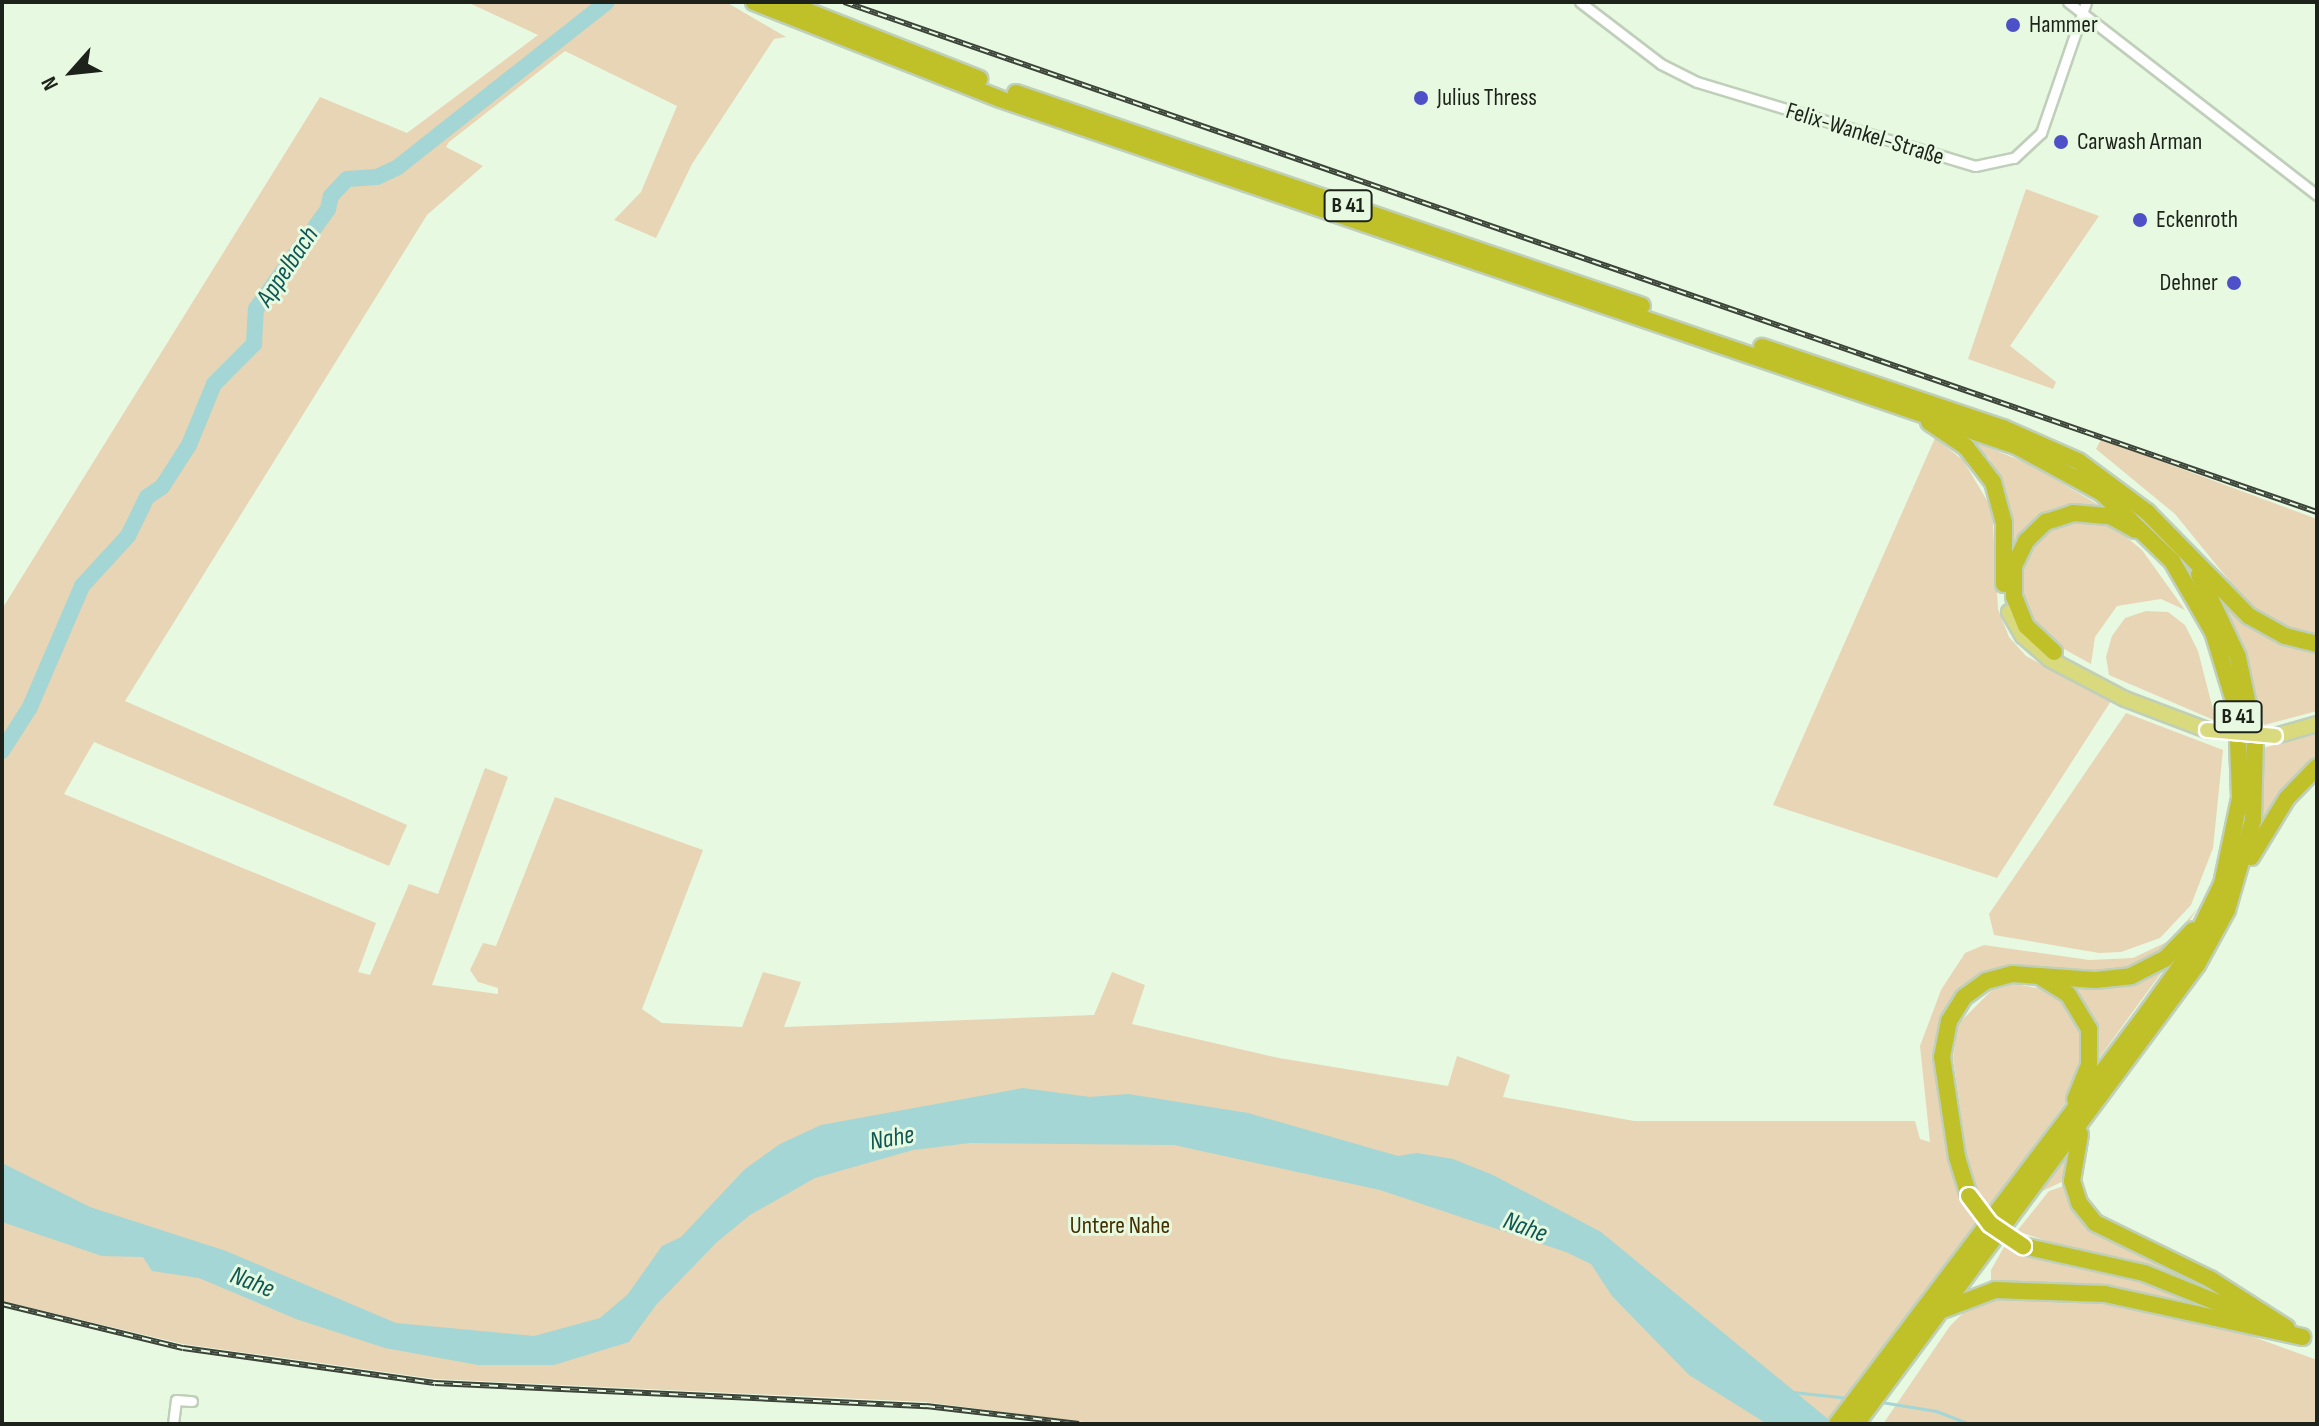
<!DOCTYPE html>
<html>
<head>
<meta charset="utf-8">
<style>
  body { margin:0 }
  #map { position:relative; width:2319px; height:1426px; overflow:hidden; background:#e8f9e2; font-family:"Sofia Sans Condensed",sans-serif }
  div>[style] { position:absolute }
  .green>* { inset:0; background:#e7d5b5 }
  .water>* { inset:0; background:#a3d6d4 }
  .stream>* { height:3px; margin:-1.5px; padding:0 1.5px; transform-origin:1.5px; border-radius:1.5px; background:#a3d6d4 }
  .river>* { height:16px; margin:-8px; padding:0 8px; transform-origin:8px; border-radius:8px; background:#a3d6d4 }
  .roads { filter:drop-shadow(2px 0 #bfcfb9) drop-shadow(-2px 0 #bfcfb9) drop-shadow(0 2px #bfcfb9) drop-shadow(0 -2px #bfcfb9) }
  .street>* { height:9px; margin:-4.5px; padding:0 4.5px; transform-origin:4.5px; border-radius:4.5px; background:#fff }
  .primary>* { height:14px; margin:-7px; padding:0 7px; transform-origin:7px; border-radius:7px; background:#d9d97e }
  .highway>* { height:16px; margin:-8px; padding:0 8px; transform-origin:8px; border-radius:8px; background:#c0c028 }
  .rail>* { height:6px; margin-top:-3px; transform-origin:0; background:repeating-linear-gradient(90deg,#e8f9e2 0 9px,#3c4439 0 18px); box-sizing:border-box; border-block:2px solid #3c4439 }
  .bridges { filter:drop-shadow(2px 0 #fff) drop-shadow(-2px 0 #fff) drop-shadow(0 2px #fff) drop-shadow(0 -2px #fff) }
  .primary-bridge>* { height:14px; margin:-7px; padding:0 7px; transform-origin:7px; border-radius:7px; background:#d9d97e }
  .highway-bridge>* { height:16px; margin:-8px; padding:0 8px; transform-origin:8px; border-radius:8px; background:#c0c028 }
  .dots>* { width:22px; height:22px; translate:-50% -50%; box-sizing:border-box; border:4px solid #e8f9e2; border-radius:50% }
  span { translate:-50% -50%; white-space:nowrap; text-align:center; line-height:1.15; -webkit-text-stroke:6px #e8f9e2; paint-order:stroke }
  .shield-label span { padding:2px 6px; background:#e8f9e2; border:2px solid; border-radius:6px; -webkit-text-stroke-width:0 }
  .shield-label { font-size:22px; color:#1d231b; font-weight:700 }
  .poi-label { font-size:24px; color:#1d231b }
  .left { translate:0 -50%; text-align:left }
  .right { translate:-100% -50%; text-align:right }
  .street-label { font-size:24px; color:#1d231b }
  .park-label { font-size:24px; color:#442f00 }
  .water-label { font-size:26px; color:#0e5755; font-style:italic }
  .frame { position:absolute; inset:0; border:4px solid #1d231b; pointer-events:none }
  .north { position:absolute; left:32px; top:32px; width:80px; height:80px; -webkit-text-stroke:6px #e8f9e2; paint-order:stroke; rotate:243deg; font-size:22px; font-weight:700; line-height:32px; text-align:center; color:#1d231b }
  .north::after { content:''; display:block; margin:auto; width:28px; height:36px; background:#1d231b; clip-path:polygon(50% 0,100% 100%,50% 72%,0 100%) }
</style>
</head>
<body>
<div id="map">
  <div class="green">
    <i style="clip-path:polygon(467px 2px,726px 2px,786px 37px,774px 39px,692px 164px,656px 238px,614px 220px,641px 192px,677px 106px,565px 51px,449px 142px,446px 147px,483px 166px,427px 215px,125px 701px,407px 825px,389px 866px,94px 742px,64px 794px,376px 923px,358px 972px,370px 975px,409px 884px,438px 894px,485px 768px,508px 777px,432px 985px,498px 994px,498px 988px,478px 982px,470px 970px,483px 943px,496px 946px,555px 797px,703px 850px,642px 1009px,662px 1023px,742px 1027px,763px 972px,801px 982px,784px 1027px,1094px 1015px,1112px 972px,1145px 985px,1132px 1024px,1279px 1058px,1448px 1086px,1457px 1056px,1510px 1075px,1503px 1097px,1634px 1121px,1915px 1121px,1920px 1139px,1930px 1142px,1920px 1046px,1941px 990px,1965px 953px,1984px 945px,2089px 960px,2133px 958px,2169px 941px,2198px 908px,2171px 948px,2123px 973px,2008px 968px,1965px 986px,1947px 1007px,1938px 1030px,1937px 1062px,1948px 1146px,1966px 1150px,1953px 1058px,1958px 1024px,1992px 990px,2016px 984px,2042px 989px,2064px 1003px,2078px 1020px,2085px 1042px,2084px 1066px,2069px 1098px,2021px 1163px,2026px 1165px,1831px 1424px,1099px 1424px,925px 1402px,435px 1379px,183px 1344px,2px 1301px,2px 609px,320px 97px,407px 133px,538px 35px)"></i>
    <i style="clip-path:polygon(2026px 189px,2099px 216px,2010px 346px,2056px 382px,2053px 389px,1968px 359px)"></i>
    <i style="clip-path:polygon(1935px 438px,1963px 460px,1992px 509px,1998px 609px,2009px 637px,2026px 656px,2111px 701px,1997px 878px,1773px 805px)"></i>
    <i style="clip-path:polygon(2101px 439px,2317px 519px,2317px 637px,2276px 623px,2244px 599px,2175px 514px,2096px 449px)"></i>
    <i style="clip-path:polygon(1969px 440px,2027px 463px,2099px 505px,2055px 508px,2031px 522px,2012px 545px,2003px 486px,1989px 458px)"></i>
    <i style="clip-path:polygon(2081px 521px,2112px 525px,2142px 550px,2185px 610px,2161px 599px,2117px 606px,2095px 637px,2091px 664px,2055px 644px,2033px 620px,2021px 591px,2022px 567px,2034px 543px,2050px 529px)"></i>
    <i style="clip-path:polygon(2221px 598px,2270px 638px,2317px 654px,2317px 711px,2264px 725px,2243px 643px)"></i>
    <i style="clip-path:polygon(2146px 611px,2168px 612px,2185px 625px,2198px 651px,2216px 721px,2109px 675px,2106px 657px,2112px 636px,2125px 618px)"></i>
    <i style="clip-path:polygon(2126px 713px,2223px 750px,2213px 848px,2191px 905px,2160px 938px,2121px 952px,2099px 953px,1994px 935px,1989px 914px)"></i>
    <i style="clip-path:polygon(2317px 734px,2317px 761px,2258px 834px,2263px 748px)"></i>
    <i style="clip-path:polygon(2167px 965px,2094px 1065px,2096px 1048px,2058px 981px)"></i>
    <i style="clip-path:polygon(2071px 1148px,2066px 1180px,2040px 1192px)"></i>
    <i style="clip-path:polygon(2067px 1185px,2071px 1197px,2170px 1265px,2250px 1310px,2017px 1231px,2049px 1191px)"></i>
    <i style="clip-path:polygon(2004px 1247px,2031px 1258px,2141px 1280px,2232px 1317px,1991px 1285px,1991px 1270px)"></i>
    <i style="clip-path:polygon(1992px 1298px,2095px 1302px,2147px 1310px,2251px 1336px,2317px 1360px,2317px 1424px,1883px 1424px,1950px 1326px,1965px 1311px)"></i>
  </div>
  <div class="water">
    <i style="clip-path:polygon(1023px 1088px,1090px 1097px,1128px 1094px,1248px 1113px,1398px 1156px,1417px 1153px,1453px 1159px,1493px 1175px,1601px 1232px,1834px 1424px,1767px 1424px,1689px 1375px,1612px 1296px,1591px 1264px,1566px 1252px,1380px 1190px,1174px 1145px,970px 1143px,913px 1150px,815px 1178px,750px 1215px,717px 1242px,656px 1305px,629px 1342px,554px 1365px,478px 1365px,385px 1348px,296px 1319px,199px 1278px,152px 1271px,143px 1257px,102px 1256px,2px 1222px,2px 1163px,90px 1207px,226px 1251px,396px 1323px,534px 1336px,600px 1318px,628px 1294px,662px 1246px,681px 1237px,745px 1169px,780px 1144px,821px 1125px)"></i>
  </div>
  <div class="stream">
    <i style="left:1793px;top:1392px;width:56px;rotate:6.1deg"></i>
    <i style="left:1881px;top:1402px;width:56px;rotate:9.3deg"></i>
    <i style="left:1936px;top:1411px;width:36px;rotate:21deg"></i>
  </div>
  <div class="river">
    <i style="left:2px;top:751px;width:52px;rotate:-57.5deg"></i>
    <i style="left:30px;top:707px;width:132px;rotate:-66.7deg"></i>
    <i style="left:82px;top:586px;width:68px;rotate:-47.4deg"></i>
    <i style="left:128px;top:536px;width:43px;rotate:-64deg"></i>
    <i style="left:147px;top:497px;width:18px;rotate:-34deg"></i>
    <i style="left:162px;top:487px;width:50px;rotate:-57.3deg"></i>
    <i style="left:189px;top:445px;width:66px;rotate:-67.7deg"></i>
    <i style="left:214px;top:384px;width:57px;rotate:-45deg"></i>
    <i style="left:254px;top:344px;width:35px;rotate:-87deg"></i>
    <i style="left:256px;top:309px;width:123px;rotate:-54.2deg"></i>
    <i style="left:328px;top:209px;width:13px;rotate:-77deg"></i>
    <i style="left:331px;top:196px;width:23px;rotate:-47deg"></i>
    <i style="left:347px;top:179px;width:30px;rotate:-4deg"></i>
    <i style="left:377px;top:177px;width:23px;rotate:-25deg"></i>
    <i style="left:398px;top:167px;width:266px;rotate:-38.3deg"></i>
  </div>
  <div class="roads">
    <div class="street">
      <i style="left:1580px;top:2px;width:102px;rotate:37.4deg"></i>
      <i style="left:1661px;top:64px;width:40px;rotate:26.6deg"></i>
      <i style="left:1697px;top:82px;width:290px;rotate:16.8deg"></i>
      <i style="left:1975px;top:166px;width:40px;rotate:-12deg"></i>
      <i style="left:2014px;top:158px;width:37px;rotate:-43deg"></i>
      <i style="left:2041px;top:133px;width:139px;rotate:-71deg"></i>
      <i style="left:2068px;top:2px;width:315px;rotate:37.8deg"></i>
      <i style="left:173px;top:1424px;width:24px;rotate:-83deg"></i>
      <i style="left:176px;top:1400px;width:16px;rotate:4deg"></i>
    </div>
    <div class="primary">
      <i style="left:2009px;top:612px;width:28px;rotate:60deg"></i>
      <i style="left:2023px;top:636px;width:35px;rotate:41deg"></i>
      <i style="left:2049px;top:659px;width:86px;rotate:27.8deg"></i>
      <i style="left:2125px;top:699px;width:88px;rotate:20.7deg"></i>
      <i style="left:2275px;top:736px;width:44px;rotate:-15.9deg"></i>
    </div>
    <div class="highway">
      <i style="left:754px;top:2px;width:264px;rotate:21.5deg"></i>
      <i style="left:1000px;top:99px;width:1074px;rotate:18.86deg"></i>
      <i style="left:2016px;top:446px;width:98px;rotate:28.7deg"></i>
      <i style="left:2102px;top:493px;width:98px;rotate:44.2deg"></i>
      <i style="left:2172px;top:561px;width:82px;rotate:60deg"></i>
      <i style="left:2213px;top:632px;width:83px;rotate:73.1deg"></i>
      <i style="left:2237px;top:711px;width:87px;rotate:88deg"></i>
      <i style="left:2240px;top:798px;width:88px;rotate:101.8deg"></i>
      <i style="left:2222px;top:884px;width:85px;rotate:116deg"></i>
      <i style="left:2185px;top:960px;width:75px;rotate:125.8deg"></i>
      <i style="left:2141px;top:1021px;width:505px;rotate:127.03deg"></i>
      <i style="left:784px;top:2px;width:210px;rotate:21.5deg"></i>
      <i style="left:1016px;top:93px;width:661px;rotate:18.79deg"></i>
      <i style="left:1762px;top:347px;width:254px;rotate:18.6deg"></i>
      <i style="left:2003px;top:428px;width:82px;rotate:23.7deg"></i>
      <i style="left:2078px;top:461px;width:86px;rotate:36.5deg"></i>
      <i style="left:2147px;top:512px;width:146px;rotate:45.6deg"></i>
      <i style="left:2249px;top:616px;width:41px;rotate:29.1deg"></i>
      <i style="left:2285px;top:636px;width:33px;rotate:14deg"></i>
      <i style="left:1929px;top:422px;width:45px;rotate:34deg"></i>
      <i style="left:1966px;top:447px;width:44px;rotate:52.4deg"></i>
      <i style="left:1993px;top:482px;width:42px;rotate:75deg"></i>
      <i style="left:2004px;top:523px;width:61px;rotate:90deg"></i>
      <i style="left:2054px;top:652px;width:38px;rotate:-137deg"></i>
      <i style="left:2026px;top:626px;width:31px;rotate:-112deg"></i>
      <i style="left:2014px;top:597px;width:31px;rotate:-90deg"></i>
      <i style="left:2014px;top:566px;width:28px;rotate:-64deg"></i>
      <i style="left:2026px;top:541px;width:28px;rotate:-44deg"></i>
      <i style="left:2046px;top:522px;width:28px;rotate:-18deg"></i>
      <i style="left:2073px;top:513px;width:37px;rotate:5deg"></i>
      <i style="left:2110px;top:516px;width:29px;rotate:29deg"></i>
      <i style="left:2251px;top:857px;width:69px;rotate:-58.6deg"></i>
      <i style="left:2287px;top:798px;width:43px;rotate:-45.9deg"></i>
      <i style="left:2042px;top:978px;width:31px;rotate:32deg"></i>
      <i style="left:2068px;top:994px;width:41px;rotate:59deg"></i>
      <i style="left:2089px;top:1029px;width:36px;rotate:90deg"></i>
      <i style="left:2089px;top:1065px;width:37px;rotate:112deg"></i>
      <i style="left:2080px;top:1134px;width:48px;rotate:99.7deg"></i>
      <i style="left:2072px;top:1181px;width:23px;rotate:72deg"></i>
      <i style="left:2079px;top:1203px;width:26px;rotate:51deg"></i>
      <i style="left:2095px;top:1223px;width:128px;rotate:26deg"></i>
      <i style="left:2210px;top:1279px;width:91px;rotate:32.5deg"></i>
      <i style="left:1969px;top:1196px;width:41px;rotate:-107.1deg"></i>
      <i style="left:1957px;top:1157px;width:101px;rotate:-98.5deg"></i>
      <i style="left:1942px;top:1057px;width:37px;rotate:-79deg"></i>
      <i style="left:1949px;top:1021px;width:28px;rotate:-58deg"></i>
      <i style="left:1964px;top:997px;width:27px;rotate:-36deg"></i>
      <i style="left:1986px;top:981px;width:27px;rotate:-15deg"></i>
      <i style="left:2012px;top:974px;width:83px;rotate:4.1deg"></i>
      <i style="left:2095px;top:980px;width:36px;rotate:-6deg"></i>
      <i style="left:2131px;top:976px;width:38px;rotate:-27deg"></i>
      <i style="left:2165px;top:959px;width:40px;rotate:-46deg"></i>
      <i style="left:2023px;top:1246px;width:124px;rotate:12.6deg"></i>
      <i style="left:2144px;top:1273px;width:118px;rotate:22deg"></i>
      <i style="left:1945px;top:1309px;width:53px;rotate:-20.8deg"></i>
      <i style="left:1995px;top:1290px;width:110px;rotate:2.1deg"></i>
      <i style="left:2105px;top:1294px;width:202px;rotate:12.3deg"></i>
      <i style="left:1856px;top:1424px;width:572px;rotate:-53.39deg"></i>
      <i style="left:2197px;top:965px;width:63px;rotate:-61.4deg"></i>
      <i style="left:2227px;top:910px;width:94px;rotate:-73.9deg"></i>
      <i style="left:2253px;top:820px;width:82px;rotate:-88.6deg"></i>
      <i style="left:2255px;top:738px;width:83px;rotate:-101.9deg"></i>
      <i style="left:2238px;top:657px;width:91px;rotate:-115.4deg"></i>
    </div>
  </div>
  <div class="rail">
    <i style="left:844px;top:2px;width:1559px;rotate:19.1deg"></i>
    <i style="left:2px;top:1304px;width:186px;rotate:13.7deg"></i>
    <i style="left:183px;top:1348px;width:254px;rotate:7.9deg"></i>
    <i style="left:435px;top:1383px;width:492px;rotate:2.7deg"></i>
    <i style="left:926px;top:1406px;width:154px;rotate:6.7deg"></i>
  </div>
  <div class="bridges">
    <div class="primary-bridge">
      <i style="left:2207px;top:730px;width:68px;rotate:5deg"></i>
    </div>
    <div class="highway-bridge">
      <i style="left:1969px;top:1196px;width:35px;rotate:53deg"></i>
      <i style="left:1990px;top:1224px;width:40px;rotate:34deg"></i>
    </div>
  </div>
  <div class="dots">
    <i style="left:2013px;top:25px;background:#4d50c6"></i>
    <i style="left:1421px;top:98px;background:#4d50c6"></i>
    <i style="left:2061px;top:142px;background:#4d50c6"></i>
    <i style="left:2140px;top:220px;background:#4d50c6"></i>
    <i style="left:2234px;top:283px;background:#4d50c6"></i>
  </div>
  <div class="shield-label">
    <span style="left:1348px;top:206px">B 41</span>
    <span style="left:2238px;top:717px">B 41</span>
  </div>
  <div class="poi-label">
    <span class="left" style="left:2029px;top:25px">Hammer</span>
    <span class="left" style="left:1437px;top:98px">Julius Thress</span>
    <span class="left" style="left:2077px;top:142px">Carwash Arman</span>
    <span class="left" style="left:2156px;top:220px">Eckenroth</span>
    <span class="right" style="left:2218px;top:283px">Dehner</span>
  </div>
  <div class="street-label">
    <span style="left:1865px;top:134px;rotate:17deg">Felix-Wankel-Straße</span>
  </div>
  <div class="park-label">
    <span style="left:1120px;top:1226px">Untere Nahe</span>
  </div>
  <div class="water-label">
    <span style="left:288px;top:267px;rotate:-56deg">Appelbach</span>
    <span style="left:892px;top:1139px;rotate:-10deg">Nahe</span>
    <span style="left:1525px;top:1228px;rotate:20deg">Nahe</span>
    <span style="left:252px;top:1283px;rotate:21deg">Nahe</span>
  </div>
  <div class="frame"></div>
  <div class="north">N</div>
</div>
</body>
</html>
